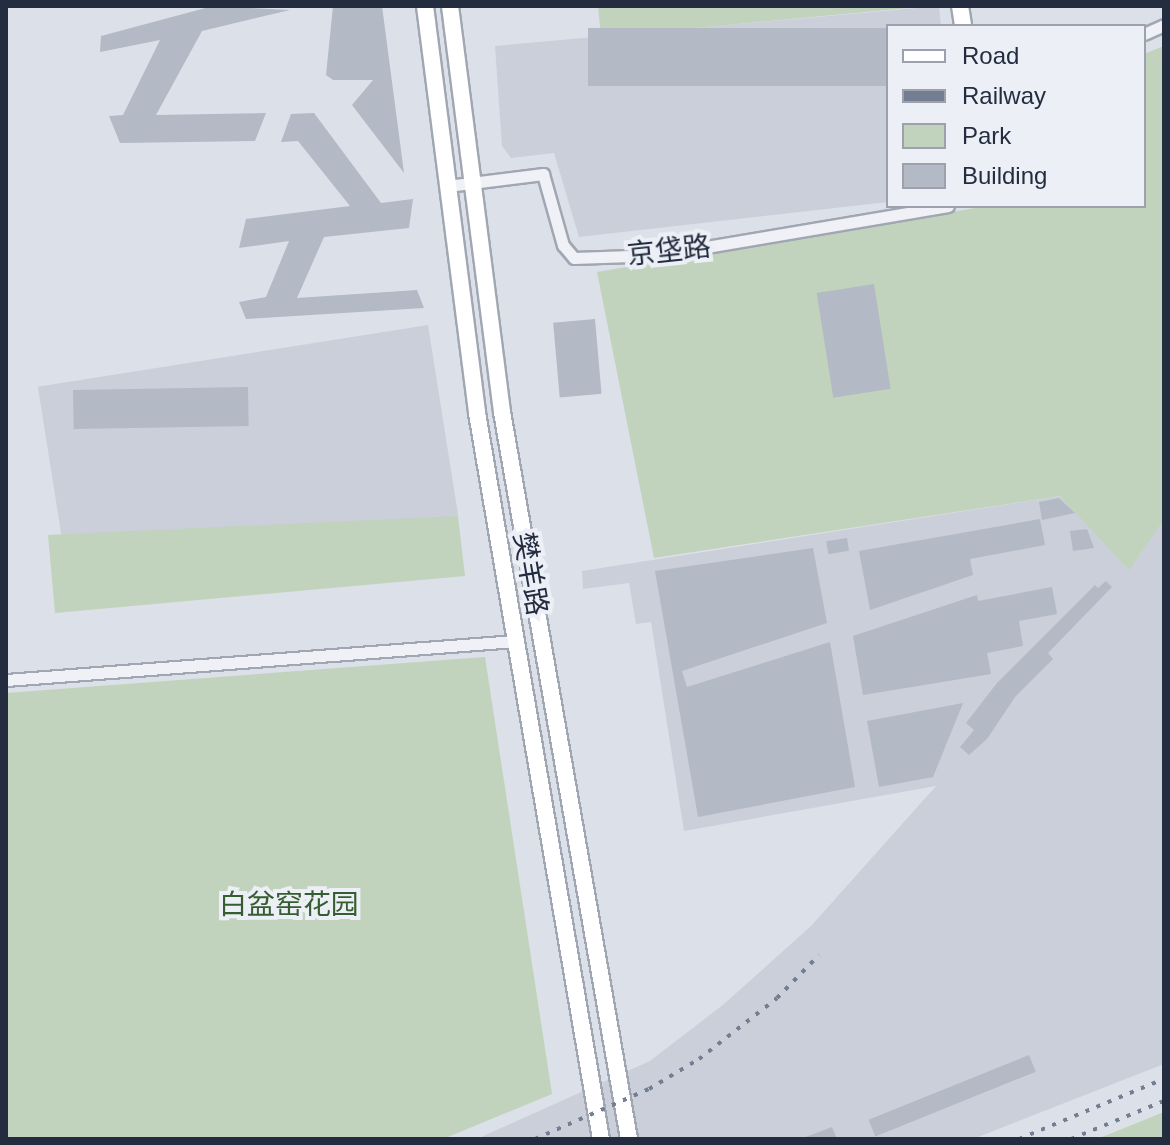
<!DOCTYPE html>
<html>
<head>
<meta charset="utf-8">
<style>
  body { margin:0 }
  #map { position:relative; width:1170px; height:1145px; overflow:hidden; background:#dce0e8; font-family:Arial,"Noto Sans SC",sans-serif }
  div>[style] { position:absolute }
  .built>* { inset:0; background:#cacfda; transform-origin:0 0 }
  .green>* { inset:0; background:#c1d3bc }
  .building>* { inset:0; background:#b3b9c5; transform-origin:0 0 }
  .roads { filter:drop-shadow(2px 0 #a1a7b2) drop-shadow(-2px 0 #a1a7b2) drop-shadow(0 2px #a1a7b2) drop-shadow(0 -2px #a1a7b2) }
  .street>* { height:11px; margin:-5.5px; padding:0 5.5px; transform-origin:5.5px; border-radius:5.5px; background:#eff1f6 }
  .secondary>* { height:16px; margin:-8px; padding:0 8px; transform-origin:8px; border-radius:8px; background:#fff }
  .rail>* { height:4px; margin-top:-2px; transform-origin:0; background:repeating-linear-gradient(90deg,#747e93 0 4px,transparent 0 12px) }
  span { translate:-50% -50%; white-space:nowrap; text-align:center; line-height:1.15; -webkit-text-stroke:8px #eceff6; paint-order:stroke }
  .street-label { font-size:28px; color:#242d40 }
  .park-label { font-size:28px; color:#365d30 }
  .frame { position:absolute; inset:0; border:8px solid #242d40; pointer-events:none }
  .legend { position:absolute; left:886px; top:24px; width:260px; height:184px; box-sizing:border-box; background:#eceff6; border:2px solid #9ca1ad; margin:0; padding:10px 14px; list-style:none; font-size:24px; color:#242d40 }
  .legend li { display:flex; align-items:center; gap:16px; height:40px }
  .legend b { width:40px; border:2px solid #9ca1ad }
</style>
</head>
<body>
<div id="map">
  <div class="built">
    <i style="clip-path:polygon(939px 6px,941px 26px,888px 26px,888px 202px,579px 237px,554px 153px,511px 158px,502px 146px,495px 46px)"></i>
    <i style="left:428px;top:325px;width:193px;height:395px;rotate:81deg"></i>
    <i style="clip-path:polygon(1061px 496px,1129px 569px,1164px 520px,1164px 1064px,973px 1139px,477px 1139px,650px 1061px,724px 1004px,811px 926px,936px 786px,684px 831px,651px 622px,636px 624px,629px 583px,583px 589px,582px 571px)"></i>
  </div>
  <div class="green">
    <i style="clip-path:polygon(598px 6px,929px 6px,601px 37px)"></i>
    <i style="clip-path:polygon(1164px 46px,1164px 520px,1129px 570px,1060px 496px,654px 558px,597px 272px,987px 206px,1144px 206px,1144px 54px)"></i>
    <i style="clip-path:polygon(458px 516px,465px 576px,55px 613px,48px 535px)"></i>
    <i style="clip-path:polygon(485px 657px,552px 1094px,443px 1139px,6px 1139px,6px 693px)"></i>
    <i style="clip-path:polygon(1164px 1112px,1164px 1139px,1097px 1139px)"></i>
  </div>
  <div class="building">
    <i style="clip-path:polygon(213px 6px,290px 10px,202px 31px,156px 115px,266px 113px,255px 141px,120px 143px,109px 116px,123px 115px,160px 40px,100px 52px,101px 36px)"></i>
    <i style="clip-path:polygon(333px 6px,382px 6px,404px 173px,352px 105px,373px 80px,333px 80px,326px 75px)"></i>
    <i style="left:888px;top:28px;width:58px;height:300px;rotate:90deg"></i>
    <i style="clip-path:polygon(314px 113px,381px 203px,413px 199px,409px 228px,324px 237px,297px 298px,417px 290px,424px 308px,246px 319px,239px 302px,266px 297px,289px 241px,239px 248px,246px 219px,350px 206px,298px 141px,281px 142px,291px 114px)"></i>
    <i style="left:874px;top:284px;width:106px;height:58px;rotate:81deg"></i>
    <i style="left:595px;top:319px;width:75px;height:42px;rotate:85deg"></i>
    <i style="left:248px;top:387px;width:39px;height:175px;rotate:89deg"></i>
    <i style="clip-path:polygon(1059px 498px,1075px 513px,1042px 520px,1039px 502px)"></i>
    <i style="clip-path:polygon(1040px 519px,1045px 545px,970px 559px,973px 575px,870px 610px,859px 551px)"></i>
    <i style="clip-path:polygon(1087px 529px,1094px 548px,1073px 551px,1070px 531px)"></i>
    <i style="left:847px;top:538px;width:13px;height:21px;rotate:81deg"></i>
    <i style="clip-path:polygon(813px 548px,827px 623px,682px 671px,687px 687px,830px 642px,855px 787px,698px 817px,655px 571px)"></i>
    <i style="clip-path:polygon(1106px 581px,1112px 587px,1048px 653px,1053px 659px,1015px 697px,987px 739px,969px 755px,960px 747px,974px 730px,966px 723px,997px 683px,1095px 585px,1098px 588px)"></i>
    <i style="clip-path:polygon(1052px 587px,1057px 614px,1019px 621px,1023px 646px,987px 653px,991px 674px,863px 695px,853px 636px,977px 595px,978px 601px)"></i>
    <i style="clip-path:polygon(963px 703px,933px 777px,879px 787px,867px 721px)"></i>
    <i style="left:1029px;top:1055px;width:18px;height:173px;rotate:68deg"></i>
    <i style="clip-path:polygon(832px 1127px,837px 1139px,803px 1139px,803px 1138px)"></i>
  </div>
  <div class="roads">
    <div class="street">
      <i style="left:1144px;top:34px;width:22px;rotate:-24deg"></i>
      <i style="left:447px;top:186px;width:97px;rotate:-7.1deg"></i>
      <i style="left:543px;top:174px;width:74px;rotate:74.3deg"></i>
      <i style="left:563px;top:245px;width:17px;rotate:50deg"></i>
      <i style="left:574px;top:258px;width:85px;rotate:-2deg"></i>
      <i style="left:659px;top:255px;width:293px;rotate:-9.6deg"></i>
      <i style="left:6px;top:680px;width:510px;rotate:-4.38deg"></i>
    </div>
    <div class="secondary">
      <i style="left:425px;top:6px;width:410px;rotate:82.7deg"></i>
      <i style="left:477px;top:413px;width:737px;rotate:80.31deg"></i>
      <i style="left:450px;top:6px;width:409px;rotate:82.7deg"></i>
      <i style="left:502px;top:412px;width:738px;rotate:80.09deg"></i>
      <i style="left:960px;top:6px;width:20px;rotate:81deg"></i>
    </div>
  </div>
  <div class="rail">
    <i style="left:535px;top:1139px;width:124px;rotate:-23.7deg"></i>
    <i style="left:649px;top:1089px;width:58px;rotate:-31deg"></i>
    <i style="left:699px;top:1059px;width:99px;rotate:-38deg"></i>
    <i style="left:777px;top:998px;width:60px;rotate:-45.7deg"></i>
    <i style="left:1019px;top:1139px;width:157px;rotate:-22.5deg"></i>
    <i style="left:1071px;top:1139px;width:100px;rotate:-22.2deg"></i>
  </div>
  <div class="street-label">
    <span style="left:669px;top:251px;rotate:-6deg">京垡路</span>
    <span style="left:530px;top:574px;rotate:80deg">樊羊路</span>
  </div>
  <div class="park-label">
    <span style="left:289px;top:905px">白盆窑花园</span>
  </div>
  <div class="frame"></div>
  <ul class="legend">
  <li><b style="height:10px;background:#fff"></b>Road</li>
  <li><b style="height:10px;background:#747e93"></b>Railway</li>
  <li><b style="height:22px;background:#c1d3bc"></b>Park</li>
  <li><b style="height:22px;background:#b3b9c5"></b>Building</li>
  </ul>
</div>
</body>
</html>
